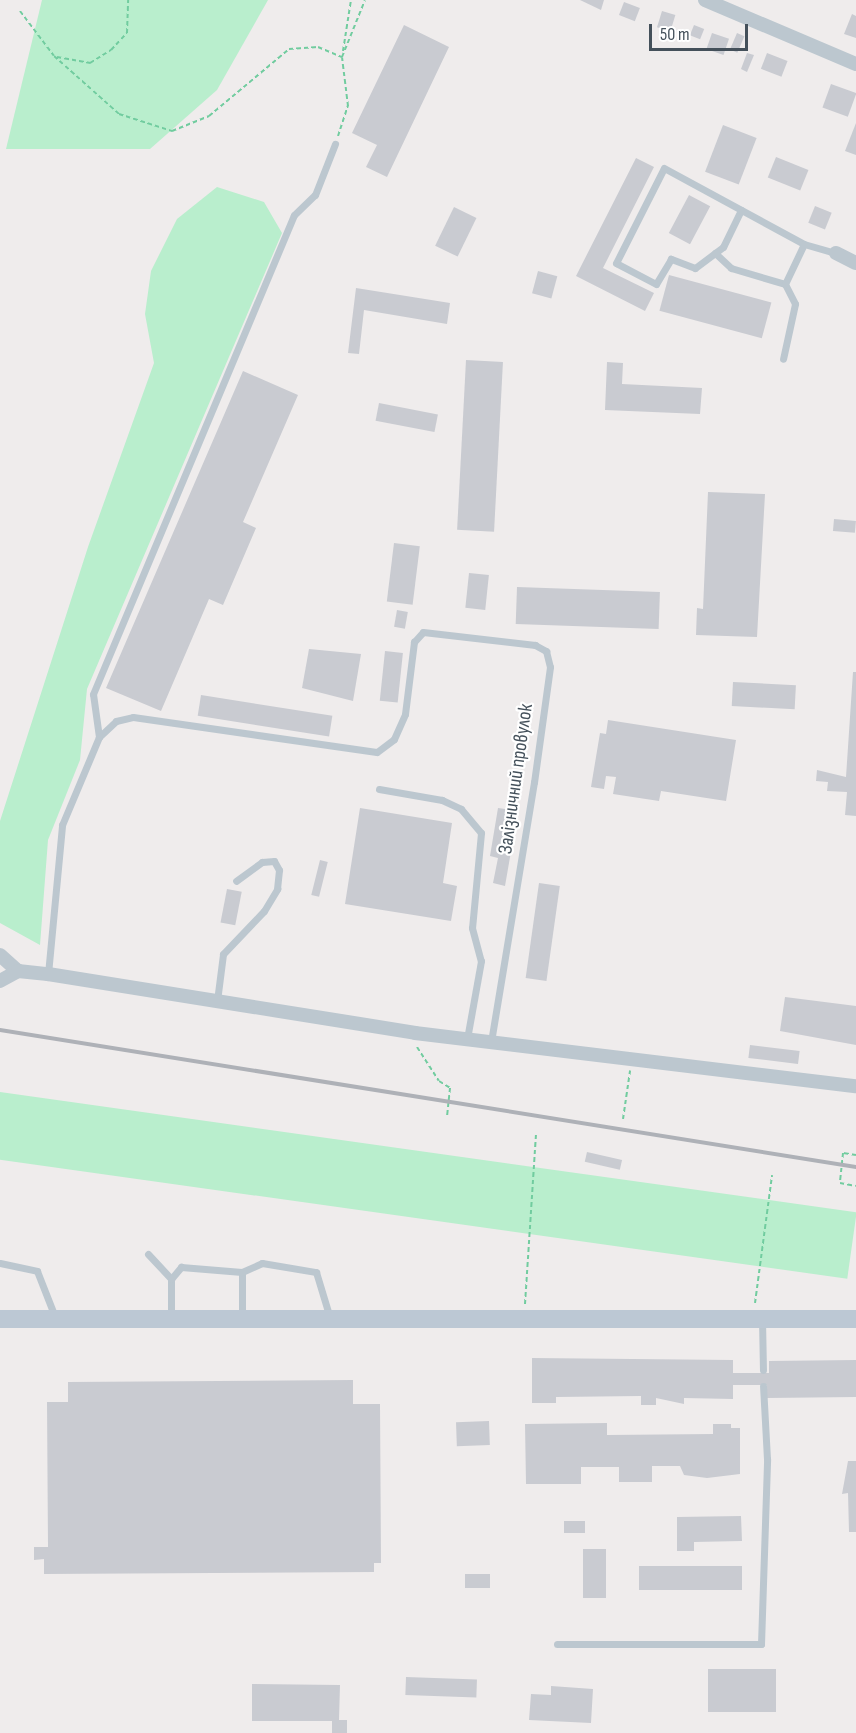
<!DOCTYPE html>
<html>
<head>
<meta charset="utf-8">
<style>
  body { margin:0 }
  #map { position:relative; width:856px; height:1733px; overflow:hidden; background:#efecec; font-family:"Sofia Sans Condensed",sans-serif }
  div>[style] { position:absolute }
  .green>* { inset:0; background:#b9eecd; transform-origin:0 0 }
  .building>* { inset:0; background:#c9cbd1; transform-origin:0 0 }
  .path>* { height:2px; margin-top:-1px; transform-origin:0; background:repeating-linear-gradient(90deg,#71cc9f 0 4.5px,transparent 0 7.5px) }
  .service>* { height:7px; margin:-3.5px; padding:0 3.5px; transform-origin:3.5px; border-radius:3.5px; background:#bcc7cf }
  .minor>* { height:14px; margin:-7px; padding:0 7px; transform-origin:7px; border-radius:7px; background:#bcc7cf }
  .secondary>* { height:18px; margin:-9px; padding:0 9px; transform-origin:9px; border-radius:9px; background:#bcc8d4 }
  .rail>* { height:4px; margin:-2px; padding:0 2px; transform-origin:2px; border-radius:2px; background:#aeb1b7 }
  span { translate:-50% -50%; white-space:nowrap; text-align:center; line-height:1.15; -webkit-text-stroke:4.5px #fff; paint-order:stroke }
  .street-label { font-size:20px; color:#44505a }
  .scale { position:absolute; left:649px; top:24px; width:99px; height:27px; box-sizing:border-box; border:3px solid #44505a; border-top:0; padding-left:8px; font-size:18px; line-height:21px; white-space:nowrap; color:#44505a; -webkit-text-stroke:4px #fff; paint-order:stroke }
</style>
</head>
<body>
<div id="map">
  <div class="green">
    <i style="clip-path:polygon(42px 0,268px 0,217px 90px,150px 149px,6px 149px)"></i>
    <i style="clip-path:polygon(217px 187px,264px 202px,282px 233px,87px 689px,80px 760px,48px 840px,40px 945px,0 923px,0 821px,88px 547px,154px 363px,145px 314px,151px 271px,177px 219px)"></i>
    <i style="left:0;top:1092px;width:865px;height:67px;rotate:8deg"></i>
  </div>
  <div class="building">
    <i style="clip-path:polygon(580px 0,604px 0,601px 10px)"></i>
    <i style="left:624px;top:2px;width:17px;height:14px;rotate:21deg"></i>
    <i style="left:662px;top:11px;width:14px;height:17px;rotate:17deg"></i>
    <i style="clip-path:polygon(852px 14px,856px 16px,856px 38px,844px 34px)"></i>
    <i style="clip-path:polygon(404px 25px,449px 47px,387px 177px,366px 167px,377px 145px,352px 133px)"></i>
    <i style="left:694px;top:25px;width:11px;height:11px;rotate:22deg"></i>
    <i style="left:712px;top:33px;width:18px;height:17px;rotate:19deg"></i>
    <i style="left:737px;top:33px;width:8px;height:18px;rotate:23deg"></i>
    <i style="clip-path:polygon(747px 53px,754px 55px,747px 72px,741px 69px)"></i>
    <i style="left:767px;top:53px;width:22px;height:17px;rotate:21deg"></i>
    <i style="left:831px;top:84px;width:27px;height:25px;rotate:20deg"></i>
    <i style="clip-path:polygon(856px 123px,856px 155px,845px 151px)"></i>
    <i style="left:723px;top:125px;width:36px;height:50px;rotate:21deg"></i>
    <i style="left:776px;top:157px;width:35px;height:22px;rotate:22deg"></i>
    <i style="clip-path:polygon(636px 158px,654px 167px,603px 268px,654px 293px,645px 311px,576px 276px)"></i>
    <i style="left:689px;top:195px;width:24px;height:43px;rotate:28deg"></i>
    <i style="left:815px;top:206px;width:18px;height:18px;rotate:22deg"></i>
    <i style="left:454px;top:207px;width:25px;height:43px;rotate:26deg"></i>
    <i style="left:538px;top:271px;width:20px;height:23px;rotate:15deg"></i>
    <i style="left:669px;top:275px;width:106px;height:37px;rotate:15deg"></i>
    <i style="clip-path:polygon(356px 288px,450px 303px,447px 324px,364px 310px,359px 354px,348px 353px)"></i>
    <i style="left:466px;top:360px;width:37px;height:170px;rotate:3deg"></i>
    <i style="clip-path:polygon(607px 362px,623px 363px,622px 384px,702px 388px,700px 414px,605px 410px)"></i>
    <i style="clip-path:polygon(243px 371px,298px 395px,243px 522px,256px 528px,223px 605px,209px 599px,161px 711px,106px 688px)"></i>
    <i style="left:379px;top:403px;width:60px;height:18px;rotate:11deg"></i>
    <i style="clip-path:polygon(708px 492px,765px 494px,757px 637px,696px 635px,697px 608px,703px 609px)"></i>
    <i style="left:834px;top:519px;width:22px;height:12px;rotate:5deg"></i>
    <i style="left:394px;top:543px;width:26px;height:59px;rotate:7deg"></i>
    <i style="left:469px;top:573px;width:20px;height:35px;rotate:6deg"></i>
    <i style="left:517px;top:587px;width:143px;height:37px;rotate:2deg"></i>
    <i style="left:397px;top:610px;width:11px;height:17px;rotate:10deg"></i>
    <i style="clip-path:polygon(309px 649px,361px 654px,353px 701px,302px 688px)"></i>
    <i style="left:385px;top:651px;width:18px;height:50px;rotate:6deg"></i>
    <i style="clip-path:polygon(853px 672px,856px 672px,856px 816px,845px 815px,847px 792px,827px 791px,828px 782px,816px 781px,817px 770px,846px 777px)"></i>
    <i style="left:733px;top:682px;width:63px;height:24px;rotate:3deg"></i>
    <i style="left:201px;top:695px;width:133px;height:21px;rotate:9deg"></i>
    <i style="clip-path:polygon(608px 720px,736px 740px,726px 801px,661px 791px,659px 801px,613px 794px,616px 777px,606px 776px,604px 789px,591px 787px,600px 733px,606px 734px)"></i>
    <i style="clip-path:polygon(360px 808px,452px 823px,443px 883px,457px 886px,451px 921px,345px 904px)"></i>
    <i style="clip-path:polygon(498px 808px,518px 811px,505px 886px,493px 883px,498px 858px,490px 856px)"></i>
    <i style="left:320px;top:860px;width:8px;height:36px;rotate:14deg"></i>
    <i style="left:539px;top:883px;width:21px;height:96px;rotate:8deg"></i>
    <i style="left:227px;top:889px;width:15px;height:34px;rotate:11deg"></i>
    <i style="clip-path:polygon(785px 997px,856px 1006px,856px 1045px,780px 1031px)"></i>
    <i style="left:750px;top:1045px;width:50px;height:13px;rotate:7deg"></i>
    <i style="left:587px;top:1152px;width:36px;height:10px;rotate:13deg"></i>
    <i style="clip-path:polygon(532px 1358px,733px 1360px,733px 1373px,769px 1373px,769px 1361px,856px 1360px,856px 1397px,767px 1398px,767px 1385px,733px 1385px,733px 1399px,684px 1398px,684px 1404px,656px 1398px,656px 1405px,641px 1405px,641px 1396px,556px 1397px,556px 1403px,532px 1403px)"></i>
    <i style="clip-path:polygon(353px 1380px,353px 1404px,380px 1404px,381px 1563px,374px 1563px,374px 1572px,44px 1574px,44px 1559px,34px 1560px,34px 1547px,48px 1547px,47px 1402px,68px 1402px,68px 1382px)"></i>
    <i style="left:489px;top:1421px;width:24px;height:33px;rotate:88deg"></i>
    <i style="clip-path:polygon(607px 1423px,607px 1435px,713px 1434px,713px 1424px,731px 1424px,731px 1428px,740px 1428px,740px 1474px,707px 1478px,684px 1475px,680px 1466px,652px 1466px,652px 1482px,619px 1482px,619px 1467px,581px 1467px,581px 1484px,526px 1484px,525px 1424px)"></i>
    <i style="clip-path:polygon(848px 1461px,856px 1461px,856px 1532px,849px 1532px,848px 1493px,842px 1494px)"></i>
    <i style="clip-path:polygon(741px 1516px,742px 1541px,694px 1542px,694px 1551px,677px 1551px,677px 1517px)"></i>
    <i style="left:564px;top:1521px;width:21px;height:12px"></i>
    <i style="left:583px;top:1549px;width:23px;height:49px"></i>
    <i style="left:639px;top:1566px;width:103px;height:24px"></i>
    <i style="left:465px;top:1574px;width:25px;height:14px"></i>
    <i style="left:776px;top:1669px;width:43px;height:68px;rotate:90deg"></i>
    <i style="left:406px;top:1677px;width:71px;height:18px;rotate:2deg"></i>
    <i style="clip-path:polygon(252px 1684px,340px 1685px,339px 1720px,347px 1720px,347px 1733px,332px 1733px,332px 1721px,252px 1721px)"></i>
    <i style="clip-path:polygon(551px 1686px,593px 1689px,591px 1723px,529px 1720px,531px 1694px,551px 1695px)"></i>
  </div>
  <div class="path">
    <i style="left:20px;top:11px;width:56px;rotate:52.9deg"></i>
    <i style="left:54px;top:56px;width:87px;rotate:41.7deg"></i>
    <i style="left:119px;top:114px;width:56px;rotate:17.8deg"></i>
    <i style="left:172px;top:131px;width:40px;rotate:-22deg"></i>
    <i style="left:209px;top:116px;width:104px;rotate:-39.9deg"></i>
    <i style="left:289px;top:49px;width:29px;rotate:-4deg"></i>
    <i style="left:318px;top:47px;width:26px;rotate:23deg"></i>
    <i style="left:342px;top:57px;width:61px;rotate:-68deg"></i>
    <i style="left:343px;top:51px;width:52px;rotate:-81.1deg"></i>
    <i style="left:57px;top:57px;width:34px;rotate:10deg"></i>
    <i style="left:90px;top:63px;width:25px;rotate:-32deg"></i>
    <i style="left:111px;top:50px;width:23px;rotate:-47deg"></i>
    <i style="left:127px;top:33px;width:33px;rotate:-88deg"></i>
    <i style="left:338px;top:136px;width:32px;rotate:-72deg"></i>
    <i style="left:348px;top:106px;width:49px;rotate:-97deg"></i>
    <i style="left:417px;top:1047px;width:40px;rotate:57.1deg"></i>
    <i style="left:439px;top:1081px;width:13px;rotate:32deg"></i>
    <i style="left:450px;top:1088px;width:30px;rotate:96deg"></i>
    <i style="left:623px;top:1119px;width:49px;rotate:-81.7deg"></i>
    <i style="left:856px;top:1155px;width:13px;rotate:-171deg"></i>
    <i style="left:843px;top:1153px;width:30px;rotate:96deg"></i>
    <i style="left:840px;top:1183px;width:16px;rotate:11deg"></i>
    <i style="left:755px;top:1303px;width:129px;rotate:-82.4deg"></i>
    <i style="left:525px;top:1304px;width:171px;rotate:-86.3deg"></i>
  </div>
  <div class="service">
    <i style="left:741px;top:210px;width:41px;rotate:115.9deg"></i>
    <i style="left:723px;top:247px;width:35px;rotate:143deg"></i>
    <i style="left:695px;top:268px;width:26px;rotate:-159deg"></i>
    <i style="left:671px;top:259px;width:29px;rotate:121deg"></i>
    <i style="left:656px;top:284px;width:45px;rotate:-152.3deg"></i>
    <i style="left:616px;top:263px;width:106px;rotate:-63.2deg"></i>
    <i style="left:664px;top:168px;width:159px;rotate:28.5deg"></i>
    <i style="left:804px;top:244px;width:33px;rotate:16deg"></i>
    <i style="left:715px;top:253px;width:22px;rotate:43deg"></i>
    <i style="left:731px;top:268px;width:56px;rotate:16.5deg"></i>
    <i style="left:785px;top:284px;width:22px;rotate:63deg"></i>
    <i style="left:795px;top:304px;width:56px;rotate:102.3deg"></i>
    <i style="left:785px;top:284px;width:44px;rotate:-64.6deg"></i>
    <i style="left:99px;top:737px;width:23px;rotate:-43deg"></i>
    <i style="left:116px;top:721px;width:17px;rotate:-13deg"></i>
    <i style="left:133px;top:717px;width:246px;rotate:8.2deg"></i>
    <i style="left:377px;top:752px;width:21px;rotate:-37deg"></i>
    <i style="left:394px;top:739px;width:27px;rotate:-66deg"></i>
    <i style="left:405px;top:714px;width:73px;rotate:-82.9deg"></i>
    <i style="left:414px;top:642px;width:13px;rotate:-48deg"></i>
    <i style="left:423px;top:632px;width:113px;rotate:6.6deg"></i>
    <i style="left:535px;top:645px;width:13px;rotate:29deg"></i>
    <i style="left:546px;top:651px;width:16px;rotate:76deg"></i>
    <i style="left:550px;top:667px;width:116px;rotate:97.9deg"></i>
    <i style="left:534px;top:782px;width:264px;rotate:99.4deg"></i>
    <i style="left:379px;top:789px;width:64px;rotate:9.9deg"></i>
    <i style="left:442px;top:800px;width:21px;rotate:25deg"></i>
    <i style="left:461px;top:809px;width:31px;rotate:50deg"></i>
    <i style="left:481px;top:833px;width:95px;rotate:95.4deg"></i>
    <i style="left:472px;top:928px;width:34px;rotate:75deg"></i>
    <i style="left:481px;top:961px;width:79px;rotate:100.2deg"></i>
    <i style="left:48px;top:974px;width:150px;rotate:-84.6deg"></i>
    <i style="left:62px;top:825px;width:95px;rotate:-67.2deg"></i>
    <i style="left:99px;top:737px;width:43px;rotate:-97.9deg"></i>
    <i style="left:93px;top:694px;width:519px;rotate:-67.24deg"></i>
    <i style="left:294px;top:215px;width:29px;rotate:-44deg"></i>
    <i style="left:315px;top:195px;width:55px;rotate:-68.6deg"></i>
    <i style="left:217px;top:1001px;width:47px;rotate:-82.7deg"></i>
    <i style="left:223px;top:954px;width:59px;rotate:-46.4deg"></i>
    <i style="left:264px;top:911px;width:26px;rotate:-59deg"></i>
    <i style="left:277px;top:889px;width:19px;rotate:-84deg"></i>
    <i style="left:279px;top:870px;width:10px;rotate:-119deg"></i>
    <i style="left:274px;top:861px;width:12px;rotate:175deg"></i>
    <i style="left:262px;top:862px;width:32px;rotate:144deg"></i>
    <i style="left:148px;top:1254px;width:34px;rotate:47deg"></i>
    <i style="left:0;top:1263px;width:38px;rotate:12deg"></i>
    <i style="left:37px;top:1271px;width:49px;rotate:68.6deg"></i>
    <i style="left:171px;top:1318px;width:39px;rotate:-90deg"></i>
    <i style="left:171px;top:1279px;width:16px;rotate:-50deg"></i>
    <i style="left:181px;top:1267px;width:61px;rotate:4.7deg"></i>
    <i style="left:242px;top:1319px;width:47px;rotate:-90deg"></i>
    <i style="left:242px;top:1272px;width:22px;rotate:-24deg"></i>
    <i style="left:262px;top:1263px;width:55px;rotate:9.5deg"></i>
    <i style="left:316px;top:1272px;width:48px;rotate:73.1deg"></i>
    <i style="left:762px;top:1319px;width:51px;rotate:88.9deg"></i>
    <i style="left:557px;top:1644px;width:204px"></i>
    <i style="left:761px;top:1644px;width:185px;rotate:-88.1deg"></i>
    <i style="left:767px;top:1459px;width:73px;rotate:-93.1deg"></i>
  </div>
  <div class="minor">
    <i style="left:705px;top:0;width:164px;rotate:23deg"></i>
    <i style="left:836px;top:253px;width:22px;rotate:27deg"></i>
    <i style="left:0;top:955px;width:24px;rotate:42deg"></i>
    <i style="left:0;top:981px;width:21px;rotate:-29deg"></i>
    <i style="left:18px;top:971px;width:30px;rotate:6deg"></i>
    <i style="left:48px;top:974px;width:372px;rotate:9.1deg"></i>
    <i style="left:415px;top:1033px;width:444px;rotate:6.9deg"></i>
  </div>
  <div class="secondary">
    <i style="left:0;top:1319px;width:856px"></i>
  </div>
  <div class="rail">
    <i style="left:0;top:1030px;width:867px;rotate:9.09deg"></i>
  </div>
  <div class="street-label">
    <span style="left:516px;top:779px;rotate:-82deg">Залізничний провулок</span>
  </div>
  <div class="scale">50 m</div>
</div>
</body>
</html>
